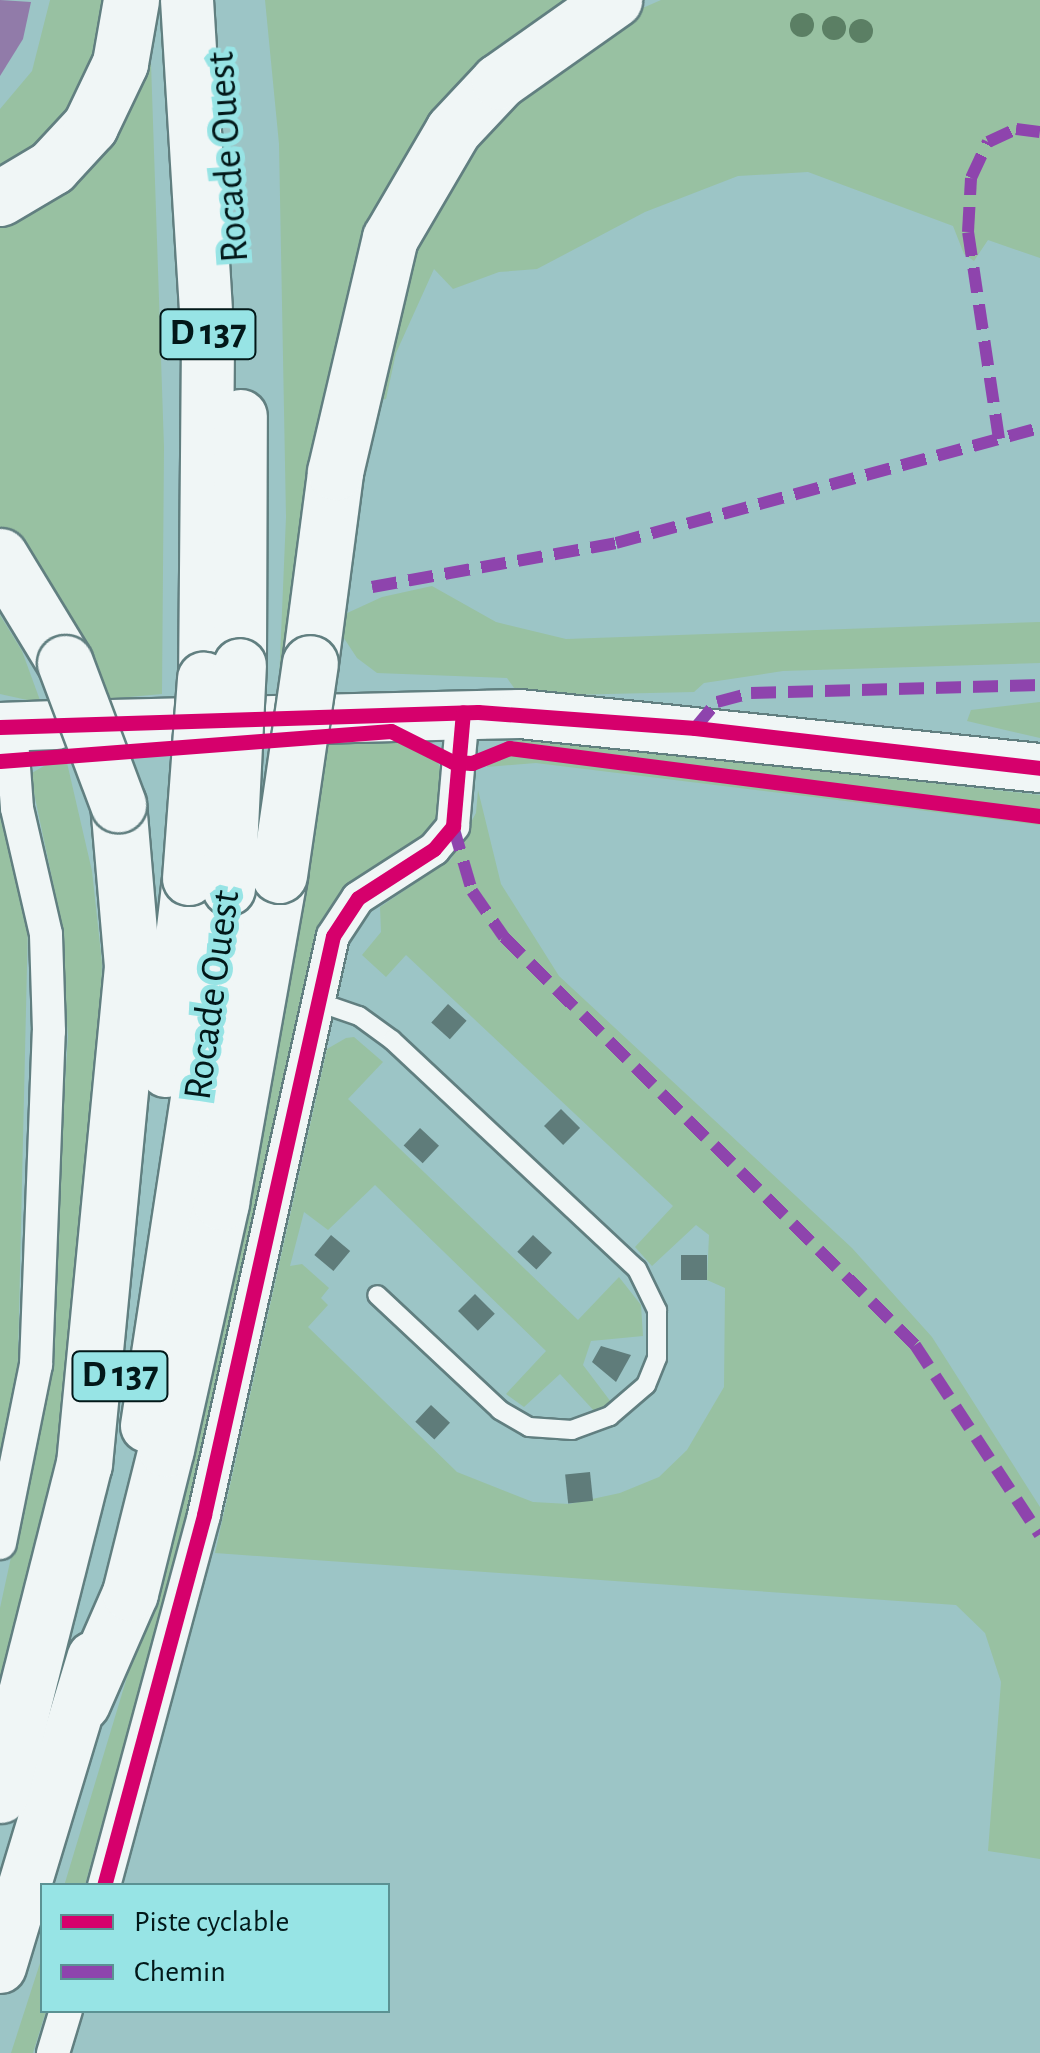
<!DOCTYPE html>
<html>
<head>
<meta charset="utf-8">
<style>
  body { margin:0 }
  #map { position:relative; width:1040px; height:2053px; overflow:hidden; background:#9cc5c6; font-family:"Alegreya Sans",sans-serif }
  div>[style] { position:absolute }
  .green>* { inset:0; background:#98c1a2 }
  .water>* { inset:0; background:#917ba9 }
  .building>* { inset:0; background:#5f7c7a; transform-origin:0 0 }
  .roads { filter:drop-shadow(2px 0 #617f80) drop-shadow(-2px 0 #617f80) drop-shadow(0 2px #617f80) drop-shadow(0 -2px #617f80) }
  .lane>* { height:18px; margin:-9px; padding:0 9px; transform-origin:9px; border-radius:9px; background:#f0f6f6 }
  .street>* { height:32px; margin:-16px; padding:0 16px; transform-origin:16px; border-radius:16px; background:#f0f6f6 }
  .secondary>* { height:48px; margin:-24px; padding:0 24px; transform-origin:24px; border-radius:24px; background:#f0f6f6 }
  .primary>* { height:52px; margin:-26px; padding:0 26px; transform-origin:26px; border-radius:26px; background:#f0f6f6 }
  .highway>* { height:55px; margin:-27.5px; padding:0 27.5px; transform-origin:27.5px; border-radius:27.5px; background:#f0f6f6 }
  .bridges { filter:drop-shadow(2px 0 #617f80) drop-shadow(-2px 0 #617f80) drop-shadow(0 2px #617f80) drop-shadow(0 -2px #617f80) }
  .primary-bridge>* { height:52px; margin:-26px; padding:0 26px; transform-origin:26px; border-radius:26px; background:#f0f6f6 }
  .highway-bridge>* { height:55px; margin:-27.5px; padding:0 27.5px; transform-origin:27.5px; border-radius:27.5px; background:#f0f6f6 }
  .quiet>* { height:12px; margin-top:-6px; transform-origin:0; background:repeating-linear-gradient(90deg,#8e44ad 0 25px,transparent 0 37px) }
  .cycleway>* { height:15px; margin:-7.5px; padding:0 7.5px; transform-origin:7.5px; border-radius:7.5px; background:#d6006c }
  .trees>* { width:24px; height:24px; margin:-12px; border-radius:50%; background:#5b7f64 }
  span { translate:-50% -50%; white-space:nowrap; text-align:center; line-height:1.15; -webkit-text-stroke:10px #97e4e5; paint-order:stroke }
  .shield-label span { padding:2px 8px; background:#97e4e5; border:2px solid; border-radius:8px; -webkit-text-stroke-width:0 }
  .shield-label { font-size:38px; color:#021819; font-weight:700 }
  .street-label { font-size:40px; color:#021819 }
  .legend { position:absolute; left:40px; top:1883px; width:350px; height:130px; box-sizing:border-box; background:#97e4e5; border:2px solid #5b9293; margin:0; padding:12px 18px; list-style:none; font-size:30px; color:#021819 }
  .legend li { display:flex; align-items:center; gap:20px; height:50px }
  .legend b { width:50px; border:2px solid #5b9293 }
</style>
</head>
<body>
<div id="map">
  <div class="green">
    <i style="clip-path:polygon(50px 0,107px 0,90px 79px,65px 120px,28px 159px,0 173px,0 109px,32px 71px)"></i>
    <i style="clip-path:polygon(265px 0,584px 0,441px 126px,287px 685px,279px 682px,286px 517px,279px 144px)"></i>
    <i style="clip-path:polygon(661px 0,1040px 0,1040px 258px,988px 240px,974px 261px,964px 254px,953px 226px,808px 172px,738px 176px,645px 212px,537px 269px,499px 272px,453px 289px,434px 269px,396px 353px,386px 399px,366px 403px,386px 295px,457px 152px,588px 32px)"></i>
    <i style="clip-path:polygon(151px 63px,164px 447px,162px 694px,96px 700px,0 536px,0 216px,138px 94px,142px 67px)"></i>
    <i style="clip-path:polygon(432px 586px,496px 622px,566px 639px,1040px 622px,1040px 663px,783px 671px,704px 683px,694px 692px,520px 696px,507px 678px,377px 673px,357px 658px,332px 620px,382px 597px)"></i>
    <i style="clip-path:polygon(0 615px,22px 651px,41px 703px,0 694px)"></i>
    <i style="clip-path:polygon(1040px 702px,1040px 738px,967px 721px,971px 710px)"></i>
    <i style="clip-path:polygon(383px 735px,426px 747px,444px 772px,439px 820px,427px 837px,333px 905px,315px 938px,227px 1369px,85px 1885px,64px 1886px,137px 1644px,315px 738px)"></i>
    <i style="clip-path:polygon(525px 738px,1040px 795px,1040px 825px,536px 763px,487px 767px,493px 750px)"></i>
    <i style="clip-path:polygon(65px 754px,92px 871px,102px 963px,100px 1056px,80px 1274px,35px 1609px,0 1733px,0 1608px,45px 1400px,68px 1036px,57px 902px,30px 774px)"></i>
    <i style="clip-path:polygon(478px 790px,501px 884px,559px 976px,852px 1248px,932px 1337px,1040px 1507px,1040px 1859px,988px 1851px,1001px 1682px,985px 1633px,956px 1605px,215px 1553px,327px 1049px,346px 1038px,354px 1037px,383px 1062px,348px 1099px,578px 1320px,619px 1277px,641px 1305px,643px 1336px,591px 1341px,583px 1365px,611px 1402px,596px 1413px,560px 1374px,524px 1407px,506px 1394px,546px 1351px,375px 1185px,328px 1230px,304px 1212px,290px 1266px,302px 1264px,329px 1288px,321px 1298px,328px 1305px,308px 1327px,457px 1472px,533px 1502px,569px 1504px,620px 1493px,659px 1477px,687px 1450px,724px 1387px,725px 1288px,707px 1280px,709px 1235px,696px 1225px,652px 1266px,635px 1247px,673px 1206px,406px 955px,386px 977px,362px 955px,381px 932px,380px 907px,451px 859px,476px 813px)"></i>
    <i style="clip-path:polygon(0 817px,28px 923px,17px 1399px,0 1480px)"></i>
    <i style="clip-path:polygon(42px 1957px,46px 2011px,33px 2053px,11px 2053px)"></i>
  </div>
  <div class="water">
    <i style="clip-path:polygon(0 0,31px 2px,23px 39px,0 76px)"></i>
  </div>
  <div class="building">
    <i style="left:448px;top:1004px;width:25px;height:25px;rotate:42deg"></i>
    <i style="left:561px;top:1109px;width:27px;height:24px;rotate:45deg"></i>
    <i style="left:420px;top:1128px;width:26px;height:24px;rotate:43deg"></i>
    <i style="left:331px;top:1235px;width:25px;height:26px;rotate:40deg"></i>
    <i style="left:533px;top:1235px;width:26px;height:23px;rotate:43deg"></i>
    <i style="left:681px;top:1255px;width:26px;height:25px"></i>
    <i style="left:475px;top:1294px;width:28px;height:24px;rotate:45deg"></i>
    <i style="clip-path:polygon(601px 1346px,631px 1355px,616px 1382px,592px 1362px)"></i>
    <i style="left:431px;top:1405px;width:26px;height:23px;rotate:43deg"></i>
    <i style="left:590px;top:1472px;width:29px;height:25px;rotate:84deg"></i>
  </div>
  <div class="roads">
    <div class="lane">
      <i style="left:318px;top:1002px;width:43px;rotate:18.9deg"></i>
      <i style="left:359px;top:1016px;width:41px;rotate:36deg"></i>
      <i style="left:392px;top:1040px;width:335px;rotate:43.1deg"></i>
      <i style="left:637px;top:1269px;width:46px;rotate:64deg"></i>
      <i style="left:657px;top:1310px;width:48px;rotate:90deg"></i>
      <i style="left:657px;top:1358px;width:29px;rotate:112deg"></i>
      <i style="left:646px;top:1385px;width:48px;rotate:139.3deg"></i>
      <i style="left:610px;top:1416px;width:40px;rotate:159.8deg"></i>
      <i style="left:572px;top:1430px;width:43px;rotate:-176deg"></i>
      <i style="left:529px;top:1427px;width:34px;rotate:-150deg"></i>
      <i style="left:500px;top:1410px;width:168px;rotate:-136.9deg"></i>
    </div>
    <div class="street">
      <i style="left:0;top:1543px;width:182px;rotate:-78.6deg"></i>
      <i style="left:36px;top:1365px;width:334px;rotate:-87.8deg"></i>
      <i style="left:49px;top:1031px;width:97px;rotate:-91.8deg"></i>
      <i style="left:46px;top:934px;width:129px;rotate:-103deg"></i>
      <i style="left:17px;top:808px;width:82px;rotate:-94.2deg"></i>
      <i style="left:104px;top:1886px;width:384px;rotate:-74.9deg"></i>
      <i style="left:204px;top:1515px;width:593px;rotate:-77.44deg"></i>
      <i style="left:333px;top:936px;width:45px;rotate:-56.7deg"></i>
      <i style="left:358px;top:898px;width:90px;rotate:-32.8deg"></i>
      <i style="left:434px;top:849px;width:30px;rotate:-50deg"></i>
      <i style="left:453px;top:826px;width:114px;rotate:-85deg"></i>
      <i style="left:53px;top:2053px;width:45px;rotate:-73.2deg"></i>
    </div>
    <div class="secondary">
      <i style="left:111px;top:724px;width:409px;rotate:-1.4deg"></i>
      <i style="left:520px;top:714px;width:523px;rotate:5.93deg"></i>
      <i style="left:0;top:727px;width:56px;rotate:-2deg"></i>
    </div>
    <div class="primary">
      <i style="left:187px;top:0;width:343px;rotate:86.5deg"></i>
      <i style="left:208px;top:342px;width:326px;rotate:90.5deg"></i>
      <i style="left:240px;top:658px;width:242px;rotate:-89.8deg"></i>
      <i style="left:166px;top:1071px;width:193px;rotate:-83.2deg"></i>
      <i style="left:147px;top:1426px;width:543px;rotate:-81.32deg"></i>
      <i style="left:0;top:1967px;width:323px;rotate:-73.2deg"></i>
    </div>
    <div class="highway">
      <i style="left:0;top:198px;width:61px;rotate:-30.8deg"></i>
      <i style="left:52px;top:167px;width:56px;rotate:-47.2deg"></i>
      <i style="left:90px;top:126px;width:70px;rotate:-64.5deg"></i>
      <i style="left:120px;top:63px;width:64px;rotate:-80.1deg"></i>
      <i style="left:0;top:556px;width:125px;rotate:58.7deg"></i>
      <i style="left:310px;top:663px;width:193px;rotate:-82.5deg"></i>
      <i style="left:335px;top:472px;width:240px;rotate:-76.8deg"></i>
      <i style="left:390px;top:238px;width:125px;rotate:-59.7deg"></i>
      <i style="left:453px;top:130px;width:67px;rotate:-46.8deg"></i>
      <i style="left:499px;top:81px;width:141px;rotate:-35.2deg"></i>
      <i style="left:82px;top:1703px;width:120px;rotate:-66.4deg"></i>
      <i style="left:130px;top:1593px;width:148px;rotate:-76deg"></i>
      <i style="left:166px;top:1449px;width:253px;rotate:-77.4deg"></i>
      <i style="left:221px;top:1202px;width:332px;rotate:-79.9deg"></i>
      <i style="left:0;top:1795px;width:341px;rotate:-75.8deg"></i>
      <i style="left:84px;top:1464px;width:500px;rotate:-84.49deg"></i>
      <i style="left:132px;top:966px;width:163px;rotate:-94.9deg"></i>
    </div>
  </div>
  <div class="bridges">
    <div class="primary-bridge">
      <i style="left:189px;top:879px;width:201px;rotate:-85.7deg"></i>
      <i style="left:229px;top:889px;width:224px;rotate:-87.2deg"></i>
    </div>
    <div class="highway-bridge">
      <i style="left:65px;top:663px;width:151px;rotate:69.4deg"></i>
      <i style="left:279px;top:875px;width:214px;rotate:-81.7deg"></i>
    </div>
  </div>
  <div class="quiet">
    <i style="left:999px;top:439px;width:209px;rotate:-98.5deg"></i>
    <i style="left:968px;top:232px;width:54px;rotate:-86.8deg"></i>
    <i style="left:971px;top:178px;width:40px;rotate:-65deg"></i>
    <i style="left:988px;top:142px;width:31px;rotate:-25deg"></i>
    <i style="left:1016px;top:129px;width:24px;rotate:7deg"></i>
    <i style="left:372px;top:587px;width:248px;rotate:-10.2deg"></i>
    <i style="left:616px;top:543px;width:439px;rotate:-15.2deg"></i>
    <i style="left:695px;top:728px;width:34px;rotate:-50deg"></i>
    <i style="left:717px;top:702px;width:35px;rotate:-15deg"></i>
    <i style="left:751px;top:693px;width:289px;rotate:-1.6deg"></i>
    <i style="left:453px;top:826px;width:68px;rotate:73.7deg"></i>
    <i style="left:472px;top:891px;width:56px;rotate:55.2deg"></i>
    <i style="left:504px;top:937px;width:579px;rotate:44.79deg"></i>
    <i style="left:915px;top:1345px;width:227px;rotate:56.7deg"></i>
  </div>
  <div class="cycleway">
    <i style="left:0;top:727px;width:478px;rotate:-1.8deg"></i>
    <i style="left:478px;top:712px;width:218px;rotate:4.2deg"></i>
    <i style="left:695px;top:728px;width:347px;rotate:6.6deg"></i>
    <i style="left:0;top:761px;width:392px;rotate:-4.4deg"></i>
    <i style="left:391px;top:731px;width:69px;rotate:26.6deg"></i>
    <i style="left:453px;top:762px;width:19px;rotate:3deg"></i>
    <i style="left:472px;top:763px;width:40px;rotate:-22deg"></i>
    <i style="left:509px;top:748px;width:535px;rotate:7.3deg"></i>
    <i style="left:104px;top:1886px;width:384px;rotate:-74.9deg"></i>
    <i style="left:204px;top:1515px;width:593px;rotate:-77.44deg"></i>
    <i style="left:333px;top:936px;width:45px;rotate:-56.7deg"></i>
    <i style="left:358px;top:898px;width:90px;rotate:-32.8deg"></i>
    <i style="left:434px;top:849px;width:30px;rotate:-50deg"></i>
    <i style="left:453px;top:826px;width:114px;rotate:-85deg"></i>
  </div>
  <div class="trees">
    <i style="left:802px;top:25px"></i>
    <i style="left:834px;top:28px"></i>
    <i style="left:861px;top:31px"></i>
  </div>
  <div class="shield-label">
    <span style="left:208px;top:334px">D 137</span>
    <span style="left:120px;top:1376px">D 137</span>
  </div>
  <div class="street-label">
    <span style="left:228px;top:157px;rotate:-94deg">Rocade Ouest</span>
    <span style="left:212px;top:995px;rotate:-82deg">Rocade Ouest</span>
  </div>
  <ul class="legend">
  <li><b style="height:12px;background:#d6006c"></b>Piste cyclable</li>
  <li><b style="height:12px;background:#8e44ad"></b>Chemin</li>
  </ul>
</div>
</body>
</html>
